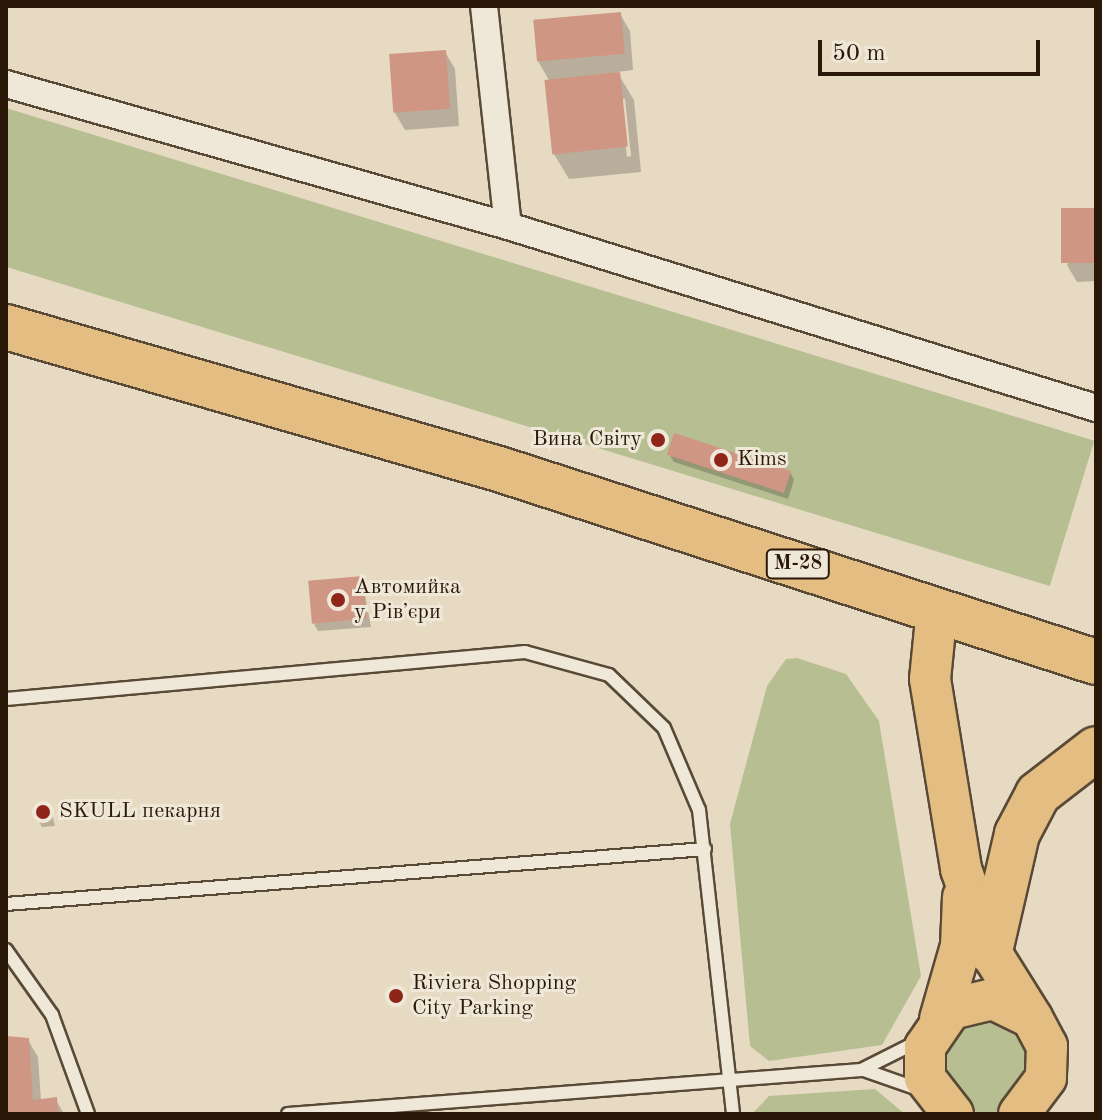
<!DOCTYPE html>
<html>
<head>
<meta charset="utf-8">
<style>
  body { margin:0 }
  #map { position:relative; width:1102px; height:1120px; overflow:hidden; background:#e6dac2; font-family:"Old Standard TT",serif }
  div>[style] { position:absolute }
  .green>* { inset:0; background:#b7bf92; transform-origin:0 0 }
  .shadow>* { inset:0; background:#0003 }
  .building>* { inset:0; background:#d09684; transform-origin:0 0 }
  .roads { filter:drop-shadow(2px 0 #594937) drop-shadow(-2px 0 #594937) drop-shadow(0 2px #594937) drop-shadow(0 -2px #594937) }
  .lane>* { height:12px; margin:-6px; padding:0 6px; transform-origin:6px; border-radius:6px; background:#efe7d7 }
  .street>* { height:26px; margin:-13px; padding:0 13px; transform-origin:13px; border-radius:13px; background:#efe7d7 }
  .primary>* { height:40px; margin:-20px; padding:0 20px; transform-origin:20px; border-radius:20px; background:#e3bd81 }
  .highway>* { height:44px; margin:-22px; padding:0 22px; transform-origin:22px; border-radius:22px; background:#e3bd81 }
  .dots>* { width:22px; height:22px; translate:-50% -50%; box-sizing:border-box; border:4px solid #efe7d7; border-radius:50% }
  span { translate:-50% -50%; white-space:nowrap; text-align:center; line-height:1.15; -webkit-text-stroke:6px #efe7d7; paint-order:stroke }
  .shield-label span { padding:2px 6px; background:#efe7d7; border:2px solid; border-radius:6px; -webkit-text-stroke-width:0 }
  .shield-label { font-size:20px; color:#2a1909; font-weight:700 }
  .poi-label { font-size:22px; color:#2a1909 }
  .right { translate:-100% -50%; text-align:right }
  .left { translate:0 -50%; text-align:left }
  .frame { position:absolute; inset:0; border:8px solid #2a1909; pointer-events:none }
  .scale { position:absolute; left:818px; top:40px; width:222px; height:36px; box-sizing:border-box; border:4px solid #2a1909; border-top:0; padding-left:10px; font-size:24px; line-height:28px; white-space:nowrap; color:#2a1909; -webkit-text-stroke:6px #efe7d7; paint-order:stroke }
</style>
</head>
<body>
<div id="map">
  <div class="green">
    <i style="left:6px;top:108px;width:1138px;height:152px;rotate:17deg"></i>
    <i style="clip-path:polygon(797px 658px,846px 674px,879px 721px,921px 976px,882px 1045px,769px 1061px,750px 1046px,730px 824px,767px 686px,786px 659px)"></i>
    <i style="clip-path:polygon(1013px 1016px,1038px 1058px,1002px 1111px,982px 1114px,952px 1103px,936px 1038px,946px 1024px)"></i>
    <i style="clip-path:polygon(875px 1089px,905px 1114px,752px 1114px,769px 1096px)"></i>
  </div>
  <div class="shadow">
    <i style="clip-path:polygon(evenodd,620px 14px,630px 31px,633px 70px,617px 72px,634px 100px,641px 172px,569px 179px,554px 154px,550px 82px,538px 61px,620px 14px,621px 99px,625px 99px,631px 156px,627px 157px,621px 99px)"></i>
    <i style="clip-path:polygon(445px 52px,455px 69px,459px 126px,405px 130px,395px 113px)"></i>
    <i style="clip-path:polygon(1096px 210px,1096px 281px,1077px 282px,1067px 265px)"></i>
    <i style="clip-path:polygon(669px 454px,790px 472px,794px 480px,788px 499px,674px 462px)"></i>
    <i style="clip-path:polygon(362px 579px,371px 627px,318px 631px,314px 624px)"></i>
    <i style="clip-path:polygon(50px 806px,55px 826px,42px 827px,38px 819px)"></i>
    <i style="clip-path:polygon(6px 1038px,28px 1040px,38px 1057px,41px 1101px,56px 1100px,64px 1114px,6px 1114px)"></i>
  </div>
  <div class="building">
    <i style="left:621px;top:12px;width:42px;height:88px;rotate:85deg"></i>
    <i style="left:446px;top:50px;width:59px;height:57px;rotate:86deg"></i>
    <i style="left:620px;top:72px;width:75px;height:76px;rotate:84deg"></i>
    <i style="left:1096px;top:208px;width:55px;height:35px;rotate:90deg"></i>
    <i style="left:674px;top:433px;width:123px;height:23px;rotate:18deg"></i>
    <i style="left:363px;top:576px;width:43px;height:55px;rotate:85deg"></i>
    <i style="left:51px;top:804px;width:15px;height:17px;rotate:86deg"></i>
    <i style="clip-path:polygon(6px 1036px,29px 1038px,33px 1100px,57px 1097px,58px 1114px,6px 1114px)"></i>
  </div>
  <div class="roads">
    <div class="lane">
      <i style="left:6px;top:699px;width:521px;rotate:-5.17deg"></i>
      <i style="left:525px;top:652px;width:87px;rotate:15.3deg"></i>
      <i style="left:609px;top:675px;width:76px;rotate:43.9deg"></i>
      <i style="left:664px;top:728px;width:89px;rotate:66.9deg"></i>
      <i style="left:699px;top:810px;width:306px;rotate:83.6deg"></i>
      <i style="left:6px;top:904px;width:701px;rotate:-4.5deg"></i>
      <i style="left:6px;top:950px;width:80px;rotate:54.7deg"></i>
      <i style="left:52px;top:1015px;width:105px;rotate:70deg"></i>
      <i style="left:864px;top:1070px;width:57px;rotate:19.4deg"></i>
      <i style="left:288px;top:1114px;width:575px;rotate:-4.39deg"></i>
      <i style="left:861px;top:1070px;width:65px;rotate:-26.6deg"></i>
    </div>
    <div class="street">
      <i style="left:484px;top:6px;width:221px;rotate:83.8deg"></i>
      <i style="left:6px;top:84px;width:522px;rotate:15.79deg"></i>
      <i style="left:508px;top:226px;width:616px;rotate:17.2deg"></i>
    </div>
    <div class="primary">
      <i style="left:937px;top:609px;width:70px;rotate:95.7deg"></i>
      <i style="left:930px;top:679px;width:193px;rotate:80.7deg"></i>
      <i style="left:961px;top:869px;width:87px;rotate:70.5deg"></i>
      <i style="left:990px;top:951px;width:79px;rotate:57.9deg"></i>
      <i style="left:940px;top:1019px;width:76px;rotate:-74deg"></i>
      <i style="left:961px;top:946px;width:49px;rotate:-87.7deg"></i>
      <i style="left:953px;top:1114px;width:46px;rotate:-127.9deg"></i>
      <i style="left:925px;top:1078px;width:31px;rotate:-90deg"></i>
      <i style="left:925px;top:1047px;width:46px;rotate:-55.6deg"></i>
      <i style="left:951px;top:1009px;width:43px;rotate:-13.4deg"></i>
      <i style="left:993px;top:999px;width:43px;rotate:26deg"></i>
      <i style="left:1032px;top:1018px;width:32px;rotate:62deg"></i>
      <i style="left:1047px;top:1046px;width:32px;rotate:92deg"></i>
      <i style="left:1046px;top:1078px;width:45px;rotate:126.9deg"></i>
    </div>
    <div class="highway">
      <i style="left:6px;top:327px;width:513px;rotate:16.07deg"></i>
      <i style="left:499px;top:469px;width:627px;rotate:17.92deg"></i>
      <i style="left:990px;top:951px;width:120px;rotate:-77deg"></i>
      <i style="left:1017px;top:834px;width:45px;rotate:-62.3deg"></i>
      <i style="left:1038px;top:794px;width:73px;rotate:-37.8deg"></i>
    </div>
  </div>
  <div class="dots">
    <i style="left:658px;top:440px;background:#8f2418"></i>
    <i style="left:721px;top:460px;background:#8f2418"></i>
    <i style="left:338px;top:600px;background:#8f2418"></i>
    <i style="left:43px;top:812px;background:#8f2418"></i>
    <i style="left:396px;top:996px;background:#8f2418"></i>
  </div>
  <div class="shield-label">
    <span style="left:798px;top:564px">М-28</span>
  </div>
  <div class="poi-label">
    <span class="right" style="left:642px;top:440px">Вина Світу</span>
    <span class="left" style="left:737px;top:460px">Kims</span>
    <span class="left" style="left:354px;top:600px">Автомийка<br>у Рівʼєри</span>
    <span class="left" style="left:59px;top:812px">SKULL пекарня</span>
    <span class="left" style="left:412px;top:996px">Riviera Shopping<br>City Parking</span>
  </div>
  <div class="frame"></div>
  <div class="scale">50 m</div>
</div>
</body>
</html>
